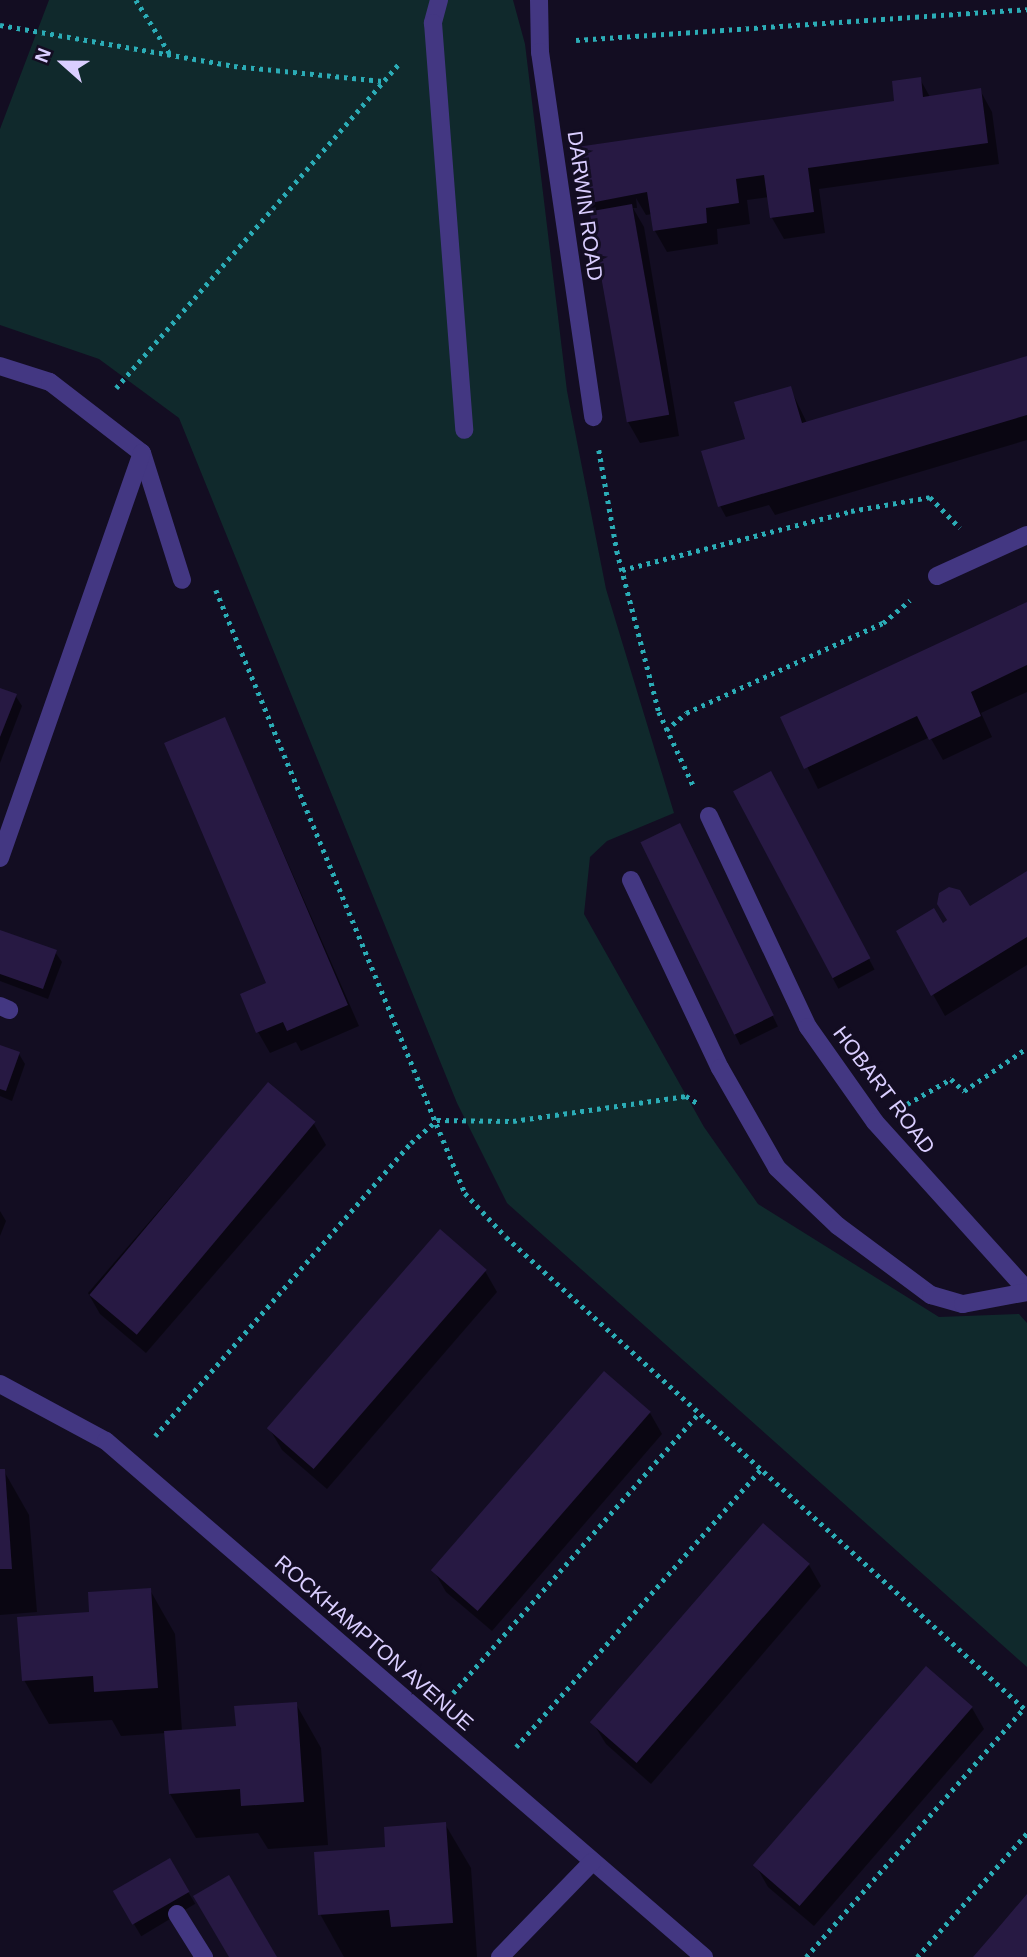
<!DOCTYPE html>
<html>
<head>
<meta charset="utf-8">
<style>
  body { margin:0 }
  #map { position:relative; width:1027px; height:1957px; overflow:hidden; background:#130d22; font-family:Helvetica,sans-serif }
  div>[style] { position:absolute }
  .green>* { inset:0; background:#10292c }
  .shadow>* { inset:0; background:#0007; transform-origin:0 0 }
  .building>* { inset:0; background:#271943; transform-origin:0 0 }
  .path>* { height:4.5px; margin-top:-2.25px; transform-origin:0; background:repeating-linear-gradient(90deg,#2bacb6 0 3.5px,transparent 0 8.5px) }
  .minor>* { height:18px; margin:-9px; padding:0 9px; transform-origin:9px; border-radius:9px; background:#433782 }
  span { translate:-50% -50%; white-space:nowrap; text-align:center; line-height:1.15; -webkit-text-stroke:6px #130d22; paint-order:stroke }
  .street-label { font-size:21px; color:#daceff }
  .north { position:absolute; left:28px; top:28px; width:70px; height:70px; -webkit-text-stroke:5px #130d22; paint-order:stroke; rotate:291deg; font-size:19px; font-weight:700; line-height:28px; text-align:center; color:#daceff }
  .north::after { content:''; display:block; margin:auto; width:24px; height:32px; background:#daceff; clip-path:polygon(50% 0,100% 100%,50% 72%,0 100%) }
</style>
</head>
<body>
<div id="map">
  <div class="green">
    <i style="clip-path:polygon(49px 0,513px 0,525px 44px,567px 391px,606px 589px,674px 813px,607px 841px,590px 857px,584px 914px,704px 1127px,758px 1204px,939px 1317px,1019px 1314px,1027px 1323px,1027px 1667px,507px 1203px,457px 1103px,179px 418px,99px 359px,0 325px,0 129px)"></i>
  </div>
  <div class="shadow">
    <i style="clip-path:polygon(920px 79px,930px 97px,980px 90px,992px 112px,999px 164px,819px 189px,825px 233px,784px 239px,772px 218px,769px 197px,747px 200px,750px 224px,717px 229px,718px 244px,667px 252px,655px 231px,652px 214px,646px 215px,636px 198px,637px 208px,633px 208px,644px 227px,679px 436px,640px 443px,628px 422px,579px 148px,896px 102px)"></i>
    <i style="clip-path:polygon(1027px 358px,1027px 440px,775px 515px,769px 505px,726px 517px,720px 506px,744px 441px,790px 388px,807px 423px)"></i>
    <i style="clip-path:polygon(1027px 604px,1027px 692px,981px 713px,992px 737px,943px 760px,930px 737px,818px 789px,783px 718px)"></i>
    <i style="clip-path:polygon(0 690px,15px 695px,22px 706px,0 763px)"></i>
    <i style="clip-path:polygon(225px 719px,359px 1026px,301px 1051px,296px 1042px,270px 1053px,258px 1032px,269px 984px)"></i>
    <i style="left:776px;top:784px;width:210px;height:41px;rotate:62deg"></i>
    <i style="left:685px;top:836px;width:212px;height:42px;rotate:64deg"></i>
    <i style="clip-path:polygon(1027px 873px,1027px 965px,945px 1016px,898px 932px,942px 925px)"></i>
    <i style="clip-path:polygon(0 932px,55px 952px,62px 962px,48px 999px,0 981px)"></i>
    <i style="clip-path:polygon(0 1047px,19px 1054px,25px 1064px,12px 1101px,0 1096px)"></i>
    <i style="clip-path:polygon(268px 1084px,314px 1124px,326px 1145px,146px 1353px,100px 1314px,88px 1293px)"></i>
    <i style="clip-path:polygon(0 1211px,6px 1221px,0 1236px)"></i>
    <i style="clip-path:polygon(485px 1271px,497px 1292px,327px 1489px,282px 1450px,269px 1428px)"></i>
    <i style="clip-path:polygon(650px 1413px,662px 1434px,492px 1631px,446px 1592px,434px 1571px)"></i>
    <i style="clip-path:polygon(0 1471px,4px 1471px,29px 1515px,37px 1612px,0 1615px)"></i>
    <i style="clip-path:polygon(809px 1565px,821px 1586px,651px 1784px,606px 1744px,593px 1723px)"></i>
    <i style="clip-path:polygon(150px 1590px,175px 1634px,182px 1731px,238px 1728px,296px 1704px,321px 1748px,328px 1845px,268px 1849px,258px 1833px,196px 1838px,170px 1794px,166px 1733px,121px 1736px,112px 1720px,49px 1724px,24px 1680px,91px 1614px)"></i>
    <i style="clip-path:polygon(972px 1708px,984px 1729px,814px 1926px,768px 1887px,756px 1866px)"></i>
    <i style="clip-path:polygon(445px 1824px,471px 1868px,477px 1957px,344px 1957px,320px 1914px,387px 1849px)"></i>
    <i style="left:169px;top:1860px;width:51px;height:63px;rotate:59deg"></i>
  </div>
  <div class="building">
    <i style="clip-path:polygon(921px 77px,923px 97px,981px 88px,988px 143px,808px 168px,814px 212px,770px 218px,764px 175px,736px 179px,739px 203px,706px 208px,707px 223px,653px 231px,647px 192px,585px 204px,577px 147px,894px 101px,892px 81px)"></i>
    <i style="left:632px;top:204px;width:214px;height:43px;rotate:80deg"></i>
    <i style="clip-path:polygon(1027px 356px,1027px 415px,718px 507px,701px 451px,745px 439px,734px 402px,791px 386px,802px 423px)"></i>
    <i style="clip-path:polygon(1027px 602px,1027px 665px,971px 692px,981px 716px,929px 740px,917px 716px,804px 769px,780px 717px)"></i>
    <i style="clip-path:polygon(0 688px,17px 694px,0 737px)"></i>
    <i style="clip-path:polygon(225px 717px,348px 1005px,287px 1031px,283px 1022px,256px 1033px,240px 994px,266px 983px,164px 743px)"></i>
    <i style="left:771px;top:771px;width:212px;height:43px;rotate:62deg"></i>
    <i style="left:680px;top:823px;width:214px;height:44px;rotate:64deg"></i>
    <i style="clip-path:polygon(1027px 871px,1027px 937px,931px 996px,896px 931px,934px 908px,943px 923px,947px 920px,937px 904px,939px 893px,949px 887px,960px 890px,970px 906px)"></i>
    <i style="clip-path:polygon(0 930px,57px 950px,43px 989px,0 974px)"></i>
    <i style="clip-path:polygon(0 1045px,20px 1052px,6px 1091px,0 1089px)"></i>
    <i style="left:268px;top:1082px;width:62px;height:278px;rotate:40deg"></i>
    <i style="left:440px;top:1229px;width:62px;height:264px;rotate:41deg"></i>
    <i style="left:604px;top:1371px;width:62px;height:264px;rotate:41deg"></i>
    <i style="clip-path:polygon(0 1469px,5px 1469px,12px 1569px,0 1569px)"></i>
    <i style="left:763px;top:1523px;width:62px;height:264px;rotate:41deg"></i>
    <i style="clip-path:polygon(151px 1588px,158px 1688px,94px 1692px,93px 1676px,22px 1681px,17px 1617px,89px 1612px,88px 1592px)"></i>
    <i style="left:926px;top:1666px;width:62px;height:264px;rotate:41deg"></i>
    <i style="clip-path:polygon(297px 1702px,304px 1802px,241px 1806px,240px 1789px,169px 1794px,164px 1731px,236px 1726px,234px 1706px)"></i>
    <i style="clip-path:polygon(446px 1822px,453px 1923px,391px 1927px,389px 1910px,318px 1915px,314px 1852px,385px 1847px,384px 1827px)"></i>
    <i style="left:170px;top:1858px;width:39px;height:66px;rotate:60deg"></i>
    <i style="clip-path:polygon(229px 1875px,277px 1957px,229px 1957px,193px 1896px)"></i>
    <i style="clip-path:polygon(1027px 1894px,1027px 1957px,973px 1957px,993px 1934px)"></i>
  </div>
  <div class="path">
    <i style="left:136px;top:0;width:64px;rotate:57.8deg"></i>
    <i style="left:0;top:25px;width:238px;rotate:9.9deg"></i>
    <i style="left:234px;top:66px;width:149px;rotate:5.8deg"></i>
    <i style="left:576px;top:40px;width:452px;rotate:-3.9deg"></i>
    <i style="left:116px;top:388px;width:432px;rotate:-48.9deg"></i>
    <i style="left:599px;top:450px;width:103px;rotate:79.9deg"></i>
    <i style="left:617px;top:551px;width:166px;rotate:75.4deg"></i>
    <i style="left:659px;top:712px;width:83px;rotate:65deg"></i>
    <i style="left:622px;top:570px;width:236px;rotate:-14.4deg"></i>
    <i style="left:851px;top:511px;width:80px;rotate:-10deg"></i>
    <i style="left:930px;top:497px;width:43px;rotate:45.9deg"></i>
    <i style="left:216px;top:590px;width:652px;rotate:67.56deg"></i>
    <i style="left:465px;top:1193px;width:60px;rotate:47deg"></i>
    <i style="left:506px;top:1237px;width:704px;rotate:42.3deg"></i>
    <i style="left:666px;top:730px;width:26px;rotate:-40deg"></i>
    <i style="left:686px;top:713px;width:217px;rotate:-24.6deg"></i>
    <i style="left:883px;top:623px;width:35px;rotate:-40deg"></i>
    <i style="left:907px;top:1104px;width:51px;rotate:-29.6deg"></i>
    <i style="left:951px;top:1079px;width:18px;rotate:43deg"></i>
    <i style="left:964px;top:1091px;width:76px;rotate:-34.3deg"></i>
    <i style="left:155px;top:1436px;width:389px;rotate:-48.9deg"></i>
    <i style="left:411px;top:1143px;width:35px;rotate:-41deg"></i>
    <i style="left:437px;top:1120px;width:76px;rotate:0.8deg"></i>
    <i style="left:513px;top:1121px;width:175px;rotate:-8.2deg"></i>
    <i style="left:686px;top:1096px;width:13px;rotate:32deg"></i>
    <i style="left:453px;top:1693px;width:373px;rotate:-48.7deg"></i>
    <i style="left:516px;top:1747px;width:371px;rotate:-48.6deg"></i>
    <i style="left:806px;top:1957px;width:331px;rotate:-48.8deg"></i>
    <i style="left:917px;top:1957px;width:166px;rotate:-48.4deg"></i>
  </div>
  <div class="minor">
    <i style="left:439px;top:0;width:24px;rotate:105deg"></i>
    <i style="left:433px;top:23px;width:408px;rotate:85.6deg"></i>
    <i style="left:539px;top:0;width:52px;rotate:88.9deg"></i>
    <i style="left:540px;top:52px;width:369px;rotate:81.7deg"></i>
    <i style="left:0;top:366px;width:52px;rotate:17.7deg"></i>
    <i style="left:50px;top:382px;width:116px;rotate:37.7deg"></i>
    <i style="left:142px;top:453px;width:133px;rotate:72.5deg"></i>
    <i style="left:937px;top:576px;width:99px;rotate:-24.5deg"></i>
    <i style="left:709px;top:816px;width:233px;rotate:64.9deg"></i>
    <i style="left:808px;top:1027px;width:116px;rotate:54.8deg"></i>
    <i style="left:875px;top:1122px;width:227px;rotate:47.9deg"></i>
    <i style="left:0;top:858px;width:429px;rotate:-70.7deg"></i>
    <i style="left:631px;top:880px;width:208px;rotate:64.7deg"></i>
    <i style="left:720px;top:1068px;width:115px;rotate:60.3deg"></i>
    <i style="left:777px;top:1168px;width:84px;rotate:43.6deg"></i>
    <i style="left:838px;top:1226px;width:116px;rotate:36.6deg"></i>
    <i style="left:931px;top:1295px;width:33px;rotate:16deg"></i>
    <i style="left:963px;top:1304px;width:65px;rotate:-10.6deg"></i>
    <i style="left:0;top:1006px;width:10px;rotate:24deg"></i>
    <i style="left:0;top:1384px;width:120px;rotate:28.3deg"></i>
    <i style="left:106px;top:1441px;width:790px;rotate:40.79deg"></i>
    <i style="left:177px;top:1914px;width:51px;rotate:57.9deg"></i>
    <i style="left:500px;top:1957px;width:132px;rotate:-45.9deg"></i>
  </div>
  <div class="street-label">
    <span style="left:585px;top:206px;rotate:82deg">DARWIN ROAD</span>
    <span style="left:884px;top:1090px;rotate:53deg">HOBART ROAD</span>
    <span style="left:374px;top:1643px;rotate:41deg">ROCKHAMPTON AVENUE</span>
  </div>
  <div class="north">N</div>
</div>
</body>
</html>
